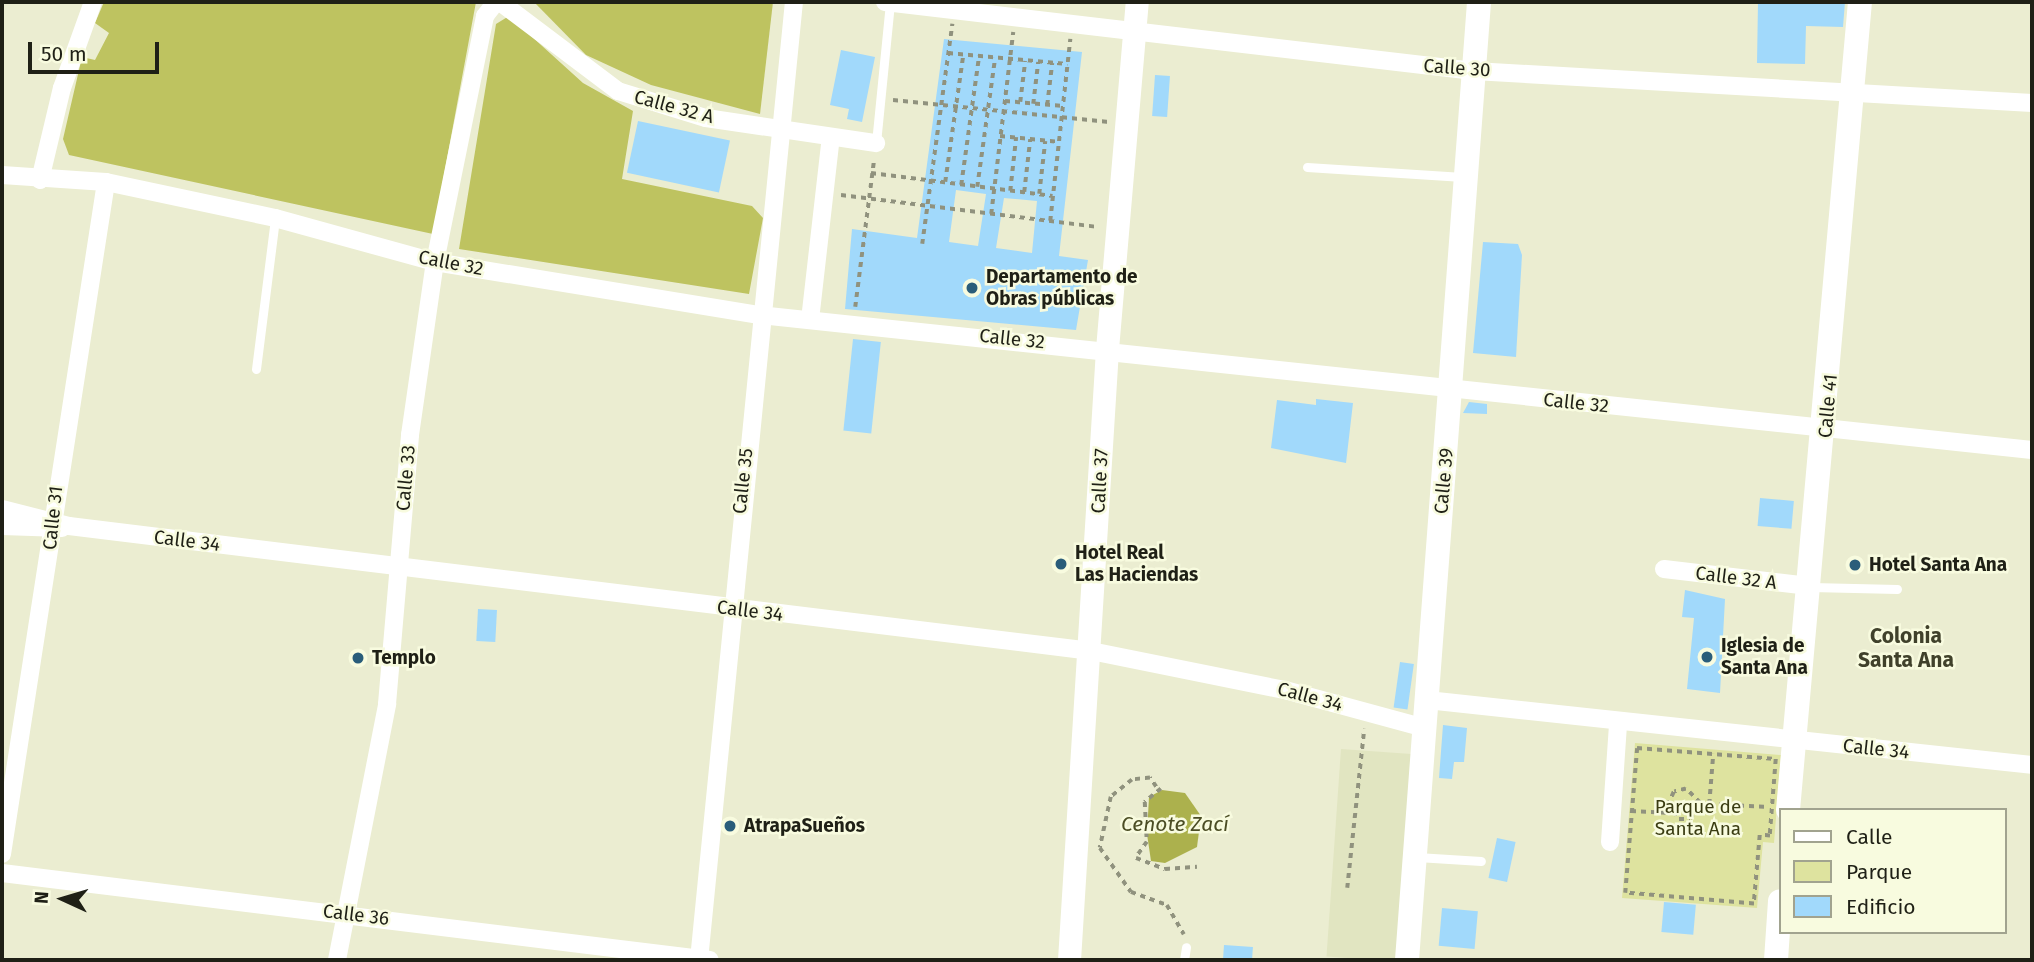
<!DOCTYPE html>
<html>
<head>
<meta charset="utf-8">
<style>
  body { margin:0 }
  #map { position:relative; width:2034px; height:962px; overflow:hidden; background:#ebedd1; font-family:"Fira Sans",sans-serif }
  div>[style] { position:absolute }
  .built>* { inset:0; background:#e1e5c1; transform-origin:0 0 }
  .green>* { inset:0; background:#dee39f }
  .forest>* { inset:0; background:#bec360 }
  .water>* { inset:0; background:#acb14d }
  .building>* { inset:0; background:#a1d9fb; transform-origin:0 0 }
  .path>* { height:3.5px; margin-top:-1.75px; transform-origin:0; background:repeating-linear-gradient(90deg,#90927e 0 5px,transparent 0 10px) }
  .service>* { height:9px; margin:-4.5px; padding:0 4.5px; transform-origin:4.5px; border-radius:4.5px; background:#fff }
  .minor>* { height:18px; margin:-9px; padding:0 9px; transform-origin:9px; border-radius:9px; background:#fff }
  .tertiary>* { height:23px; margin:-11.5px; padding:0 11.5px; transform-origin:11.5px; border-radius:11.5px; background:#fff }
  .secondary>* { height:24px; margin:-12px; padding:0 12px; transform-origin:12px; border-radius:12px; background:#fff }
  .dots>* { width:19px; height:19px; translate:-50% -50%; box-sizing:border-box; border:4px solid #f8fbdf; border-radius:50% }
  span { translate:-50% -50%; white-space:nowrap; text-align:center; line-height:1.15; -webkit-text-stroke:5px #f8fbdf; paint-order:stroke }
  .street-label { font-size:19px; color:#1f2016 }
  .poi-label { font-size:19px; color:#1f2016; font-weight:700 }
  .left { translate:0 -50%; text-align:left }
  .park-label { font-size:19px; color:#3a3c12 }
  .neighbourhood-label { font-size:21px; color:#40412b; font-weight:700 }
  .water-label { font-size:21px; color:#4b4d24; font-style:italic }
  .frame { position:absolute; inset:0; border:4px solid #1f2016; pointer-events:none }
  .legend { position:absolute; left:1779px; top:808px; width:228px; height:126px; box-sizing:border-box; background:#f8fbdf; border:2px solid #a1a38f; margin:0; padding:9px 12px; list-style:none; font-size:21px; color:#1f2016 }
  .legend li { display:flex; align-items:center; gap:14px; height:35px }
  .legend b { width:35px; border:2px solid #a1a38f }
  .north { position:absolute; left:28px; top:864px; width:70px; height:70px; -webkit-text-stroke:5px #f8fbdf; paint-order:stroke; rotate:274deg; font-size:19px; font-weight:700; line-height:28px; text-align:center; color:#1f2016 }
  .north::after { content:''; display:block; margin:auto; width:24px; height:32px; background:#1f2016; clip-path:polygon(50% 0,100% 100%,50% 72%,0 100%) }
  .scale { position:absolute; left:28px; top:42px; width:131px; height:32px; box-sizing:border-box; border:4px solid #1f2016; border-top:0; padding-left:9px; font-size:21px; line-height:24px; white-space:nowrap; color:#1f2016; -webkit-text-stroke:5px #f8fbdf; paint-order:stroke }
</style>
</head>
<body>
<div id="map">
  <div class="built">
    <i style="left:1341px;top:749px;width:74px;height:208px;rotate:4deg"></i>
  </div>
  <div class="green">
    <i style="clip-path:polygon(1635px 743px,1781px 755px,1774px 843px,1763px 842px,1757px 908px,1622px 898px)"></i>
  </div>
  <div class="forest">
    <i style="clip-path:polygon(104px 2px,476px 2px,433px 234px,69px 155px,63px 139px,82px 57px,95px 60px,109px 33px,95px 23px)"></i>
    <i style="clip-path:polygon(534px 2px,773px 2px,760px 114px,651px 85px,586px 55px)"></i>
    <i style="clip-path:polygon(509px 16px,583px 83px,633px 111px,622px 179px,752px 206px,763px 218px,749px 294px,459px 249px,496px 24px)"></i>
  </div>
  <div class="water">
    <i style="clip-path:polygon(1162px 790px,1185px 793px,1201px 816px,1197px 847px,1165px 863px,1151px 861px,1147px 834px,1149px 797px)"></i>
  </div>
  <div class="building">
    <i style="clip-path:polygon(1758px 2px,1845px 2px,1843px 27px,1806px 26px,1805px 64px,1757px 63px)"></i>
    <i style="clip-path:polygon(evenodd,944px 39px,1082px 52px,1059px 256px,1088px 260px,1076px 330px,845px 309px,852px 229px,917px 238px,944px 39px,956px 190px,986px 194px,978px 246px,949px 242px,956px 190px,944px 39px,1004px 198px,1037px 201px,1032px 253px,996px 248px,1004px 198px)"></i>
    <i style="clip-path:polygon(841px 50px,875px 57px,862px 122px,847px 119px,849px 109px,830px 105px)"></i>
    <i style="left:1155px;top:75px;width:15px;height:41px;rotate:4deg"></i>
    <i style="left:638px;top:121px;width:94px;height:53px;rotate:12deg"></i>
    <i style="clip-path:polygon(1483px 242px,1518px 244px,1522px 255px,1516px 357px,1473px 353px)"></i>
    <i style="left:853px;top:339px;width:28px;height:92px;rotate:6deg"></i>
    <i style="clip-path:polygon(1316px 399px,1353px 403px,1346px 463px,1271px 448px,1277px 400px,1316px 405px)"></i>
    <i style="clip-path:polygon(1469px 402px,1487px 404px,1487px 414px,1463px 413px)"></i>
    <i style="left:1760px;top:498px;width:34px;height:28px;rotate:5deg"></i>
    <i style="clip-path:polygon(1685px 590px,1725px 599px,1720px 693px,1687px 689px,1694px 618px,1682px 617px)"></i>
    <i style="left:478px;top:609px;width:19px;height:32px;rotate:3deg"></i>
    <i style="left:1400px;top:662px;width:14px;height:46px;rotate:8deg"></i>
    <i style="clip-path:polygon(1443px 725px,1467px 728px,1464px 762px,1454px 762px,1452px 779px,1439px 778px)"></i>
    <i style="left:1497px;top:838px;width:19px;height:41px;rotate:12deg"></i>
    <i style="left:1664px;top:902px;width:32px;height:30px;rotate:5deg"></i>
    <i style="left:1442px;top:908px;width:36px;height:38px;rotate:5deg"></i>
    <i style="left:1224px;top:945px;width:29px;height:15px;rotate:4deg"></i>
  </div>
  <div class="path">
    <i style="left:948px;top:53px;width:120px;rotate:5.3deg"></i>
    <i style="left:893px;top:100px;width:217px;rotate:5.8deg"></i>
    <i style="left:1005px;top:101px;width:59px;rotate:4.8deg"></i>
    <i style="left:1020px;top:102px;width:41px;rotate:-83deg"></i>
    <i style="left:1033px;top:104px;width:42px;rotate:-83.2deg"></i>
    <i style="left:1047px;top:105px;width:42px;rotate:-83.2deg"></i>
    <i style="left:1000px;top:136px;width:60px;rotate:5.7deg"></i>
    <i style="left:871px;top:173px;width:183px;rotate:7.2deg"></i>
    <i style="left:945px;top:182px;width:128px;rotate:-81.9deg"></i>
    <i style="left:961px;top:185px;width:130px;rotate:-82.1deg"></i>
    <i style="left:977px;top:187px;width:130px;rotate:-82.1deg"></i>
    <i style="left:1010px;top:191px;width:54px;rotate:-83.7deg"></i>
    <i style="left:1024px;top:192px;width:53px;rotate:-83.5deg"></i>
    <i style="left:1039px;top:194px;width:53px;rotate:-83.5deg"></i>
    <i style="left:841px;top:195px;width:258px;rotate:7.1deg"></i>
    <i style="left:991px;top:214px;width:183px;rotate:-83.1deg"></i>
    <i style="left:1050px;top:221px;width:183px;rotate:-83.7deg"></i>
    <i style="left:922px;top:244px;width:222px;rotate:-82.2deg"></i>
    <i style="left:855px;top:307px;width:149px;rotate:-82.7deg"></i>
    <i style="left:1637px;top:748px;width:139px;rotate:4.5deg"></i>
    <i style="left:1776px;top:759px;width:77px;rotate:94.5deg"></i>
    <i style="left:1770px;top:836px;width:10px;rotate:-174deg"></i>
    <i style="left:1760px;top:835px;width:69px;rotate:95deg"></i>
    <i style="left:1754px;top:904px;width:129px;rotate:-175.1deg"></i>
    <i style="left:1625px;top:893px;width:145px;rotate:-85.3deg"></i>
    <i style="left:1156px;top:787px;width:11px;rotate:-124deg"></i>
    <i style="left:1150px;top:778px;width:18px;rotate:174deg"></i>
    <i style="left:1132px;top:780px;width:27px;rotate:141deg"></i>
    <i style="left:1111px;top:797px;width:52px;rotate:102.2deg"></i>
    <i style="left:1100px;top:848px;width:54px;rotate:54.8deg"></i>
    <i style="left:1131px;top:892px;width:38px;rotate:20deg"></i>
    <i style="left:1167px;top:905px;width:34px;rotate:60deg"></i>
    <i style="left:1161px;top:789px;width:21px;rotate:141deg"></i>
    <i style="left:1145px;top:802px;width:40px;rotate:87.1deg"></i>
    <i style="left:1147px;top:842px;width:19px;rotate:125deg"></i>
    <i style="left:1136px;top:858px;width:31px;rotate:21deg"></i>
    <i style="left:1165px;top:869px;width:32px;rotate:-4deg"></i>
    <i style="left:1700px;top:803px;width:20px;rotate:-135deg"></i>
    <i style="left:1686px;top:789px;width:12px;rotate:166deg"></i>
    <i style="left:1674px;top:792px;width:12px;rotate:114deg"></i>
    <i style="left:1669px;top:803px;width:19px;rotate:58deg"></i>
    <i style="left:1679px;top:819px;width:11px"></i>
    <i style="left:1690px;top:819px;width:19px;rotate:-58deg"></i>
    <i style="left:1700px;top:803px;width:9px;rotate:6deg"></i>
    <i style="left:1709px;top:804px;width:50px;rotate:-85.4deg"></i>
    <i style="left:1709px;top:804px;width:60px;rotate:2.9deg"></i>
    <i style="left:1631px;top:811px;width:40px;rotate:2.9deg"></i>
    <i style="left:1347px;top:888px;width:160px;rotate:-83.9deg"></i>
  </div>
  <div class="service">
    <i style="left:876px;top:143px;width:141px;rotate:-84.3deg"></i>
    <i style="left:1307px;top:167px;width:156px;rotate:3.7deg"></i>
    <i style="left:256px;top:369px;width:152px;rotate:-82.8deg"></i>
    <i style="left:1811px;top:587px;width:86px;rotate:1.3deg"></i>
    <i style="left:1417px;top:857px;width:64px;rotate:3.6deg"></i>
    <i style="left:1184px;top:960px;width:13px;rotate:-81deg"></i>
  </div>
  <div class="minor">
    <i style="left:500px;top:2px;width:148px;rotate:37deg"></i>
    <i style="left:618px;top:91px;width:92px;rotate:17.1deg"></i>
    <i style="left:706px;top:118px;width:172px;rotate:8.4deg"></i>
    <i style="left:885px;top:2px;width:593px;rotate:6.68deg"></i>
    <i style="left:1474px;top:71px;width:559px;rotate:3.28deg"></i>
    <i style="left:2px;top:175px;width:104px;rotate:3.9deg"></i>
    <i style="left:106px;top:182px;width:173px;rotate:12deg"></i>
    <i style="left:275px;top:218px;width:166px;rotate:15.4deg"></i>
    <i style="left:435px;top:262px;width:329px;rotate:9.3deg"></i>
    <i style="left:760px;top:315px;width:1279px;rotate:6.06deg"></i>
    <i style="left:40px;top:180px;width:95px;rotate:-76.6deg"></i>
    <i style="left:62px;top:88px;width:91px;rotate:-70.2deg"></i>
    <i style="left:810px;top:320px;width:184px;rotate:-83.5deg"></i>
    <i style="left:2px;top:509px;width:69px;rotate:14.2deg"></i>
    <i style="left:69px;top:526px;width:1030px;rotate:6.97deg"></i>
    <i style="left:1091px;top:651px;width:198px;rotate:11.4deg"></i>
    <i style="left:1285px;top:690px;width:145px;rotate:15.2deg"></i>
    <i style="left:2px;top:526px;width:60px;rotate:1.9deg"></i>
    <i style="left:1664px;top:569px;width:146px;rotate:6.7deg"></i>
    <i style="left:1427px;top:700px;width:608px;rotate:6.13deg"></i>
    <i style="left:1610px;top:842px;width:117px;rotate:-86.1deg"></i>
    <i style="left:2px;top:854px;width:680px;rotate:-81.2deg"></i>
    <i style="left:2px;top:873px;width:713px;rotate:7.01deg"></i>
    <i style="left:337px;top:960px;width:261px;rotate:-78.9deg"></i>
    <i style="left:387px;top:704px;width:270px;rotate:-85.1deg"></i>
    <i style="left:410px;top:435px;width:175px;rotate:-81.8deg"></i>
    <i style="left:435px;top:262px;width:251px;rotate:-78.5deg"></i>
    <i style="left:485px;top:16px;width:18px;rotate:-52deg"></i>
    <i style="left:699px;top:960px;width:963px;rotate:-84.34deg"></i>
  </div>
  <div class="tertiary">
    <i style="left:1069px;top:960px;width:612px;rotate:-86.44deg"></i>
    <i style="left:1107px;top:349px;width:348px;rotate:-85.1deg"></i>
  </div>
  <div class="secondary">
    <i style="left:1788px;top:810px;width:811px;rotate:-84.91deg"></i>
    <i style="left:1407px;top:960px;width:961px;rotate:-85.7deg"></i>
    <i style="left:1776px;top:960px;width:59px;rotate:-86.1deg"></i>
  </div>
  <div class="dots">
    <i style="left:972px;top:288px;background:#2a5d7a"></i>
    <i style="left:1061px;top:564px;background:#2a5d7a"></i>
    <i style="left:1855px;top:565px;background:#2a5d7a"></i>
    <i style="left:1707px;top:657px;background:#2a5d7a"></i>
    <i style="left:358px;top:658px;background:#2a5d7a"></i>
    <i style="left:730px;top:826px;background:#2a5d7a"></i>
  </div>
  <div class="street-label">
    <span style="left:1457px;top:68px;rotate:4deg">Calle 30</span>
    <span style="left:674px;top:107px;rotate:15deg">Calle 32 A</span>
    <span style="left:451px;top:263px;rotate:11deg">Calle 32</span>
    <span style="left:1012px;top:339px;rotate:6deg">Calle 32</span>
    <span style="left:1576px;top:403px;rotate:6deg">Calle 32</span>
    <span style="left:1828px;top:406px;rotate:-85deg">Calle 41</span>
    <span style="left:406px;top:478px;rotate:-85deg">Calle 33</span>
    <span style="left:743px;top:481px;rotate:-84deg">Calle 35</span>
    <span style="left:1100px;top:481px;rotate:-87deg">Calle 37</span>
    <span style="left:1444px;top:481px;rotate:-85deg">Calle 39</span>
    <span style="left:53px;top:518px;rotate:-84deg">Calle 31</span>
    <span style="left:187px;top:541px;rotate:7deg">Calle 34</span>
    <span style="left:1736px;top:578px;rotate:7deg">Calle 32 A</span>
    <span style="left:750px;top:611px;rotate:7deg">Calle 34</span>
    <span style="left:1310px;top:697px;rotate:15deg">Calle 34</span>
    <span style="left:1876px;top:749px;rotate:6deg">Calle 34</span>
    <span style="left:356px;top:915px;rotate:7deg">Calle 36</span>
  </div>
  <div class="poi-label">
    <span class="left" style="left:986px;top:288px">Departamento de<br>Obras públicas</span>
    <span class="left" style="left:1075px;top:564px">Hotel Real<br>Las Haciendas</span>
    <span class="left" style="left:1869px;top:565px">Hotel Santa Ana</span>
    <span class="left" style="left:1721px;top:657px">Iglesia de<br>Santa Ana</span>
    <span class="left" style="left:372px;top:658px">Templo</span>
    <span class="left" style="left:744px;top:826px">AtrapaSueños</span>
  </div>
  <div class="park-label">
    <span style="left:1698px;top:818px">Parque de<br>Santa Ana</span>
  </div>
  <div class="neighbourhood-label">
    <span style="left:1906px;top:648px">Colonia<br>Santa Ana</span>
  </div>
  <div class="water-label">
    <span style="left:1175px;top:824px">Cenote Zací</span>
  </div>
  <div class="frame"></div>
  <ul class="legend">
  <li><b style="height:9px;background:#fff"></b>Calle</li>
  <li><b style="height:19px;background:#dee39f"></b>Parque</li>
  <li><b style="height:19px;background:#a1d9fb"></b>Edificio</li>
  </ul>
  <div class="north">N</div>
  <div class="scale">50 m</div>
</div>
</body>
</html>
